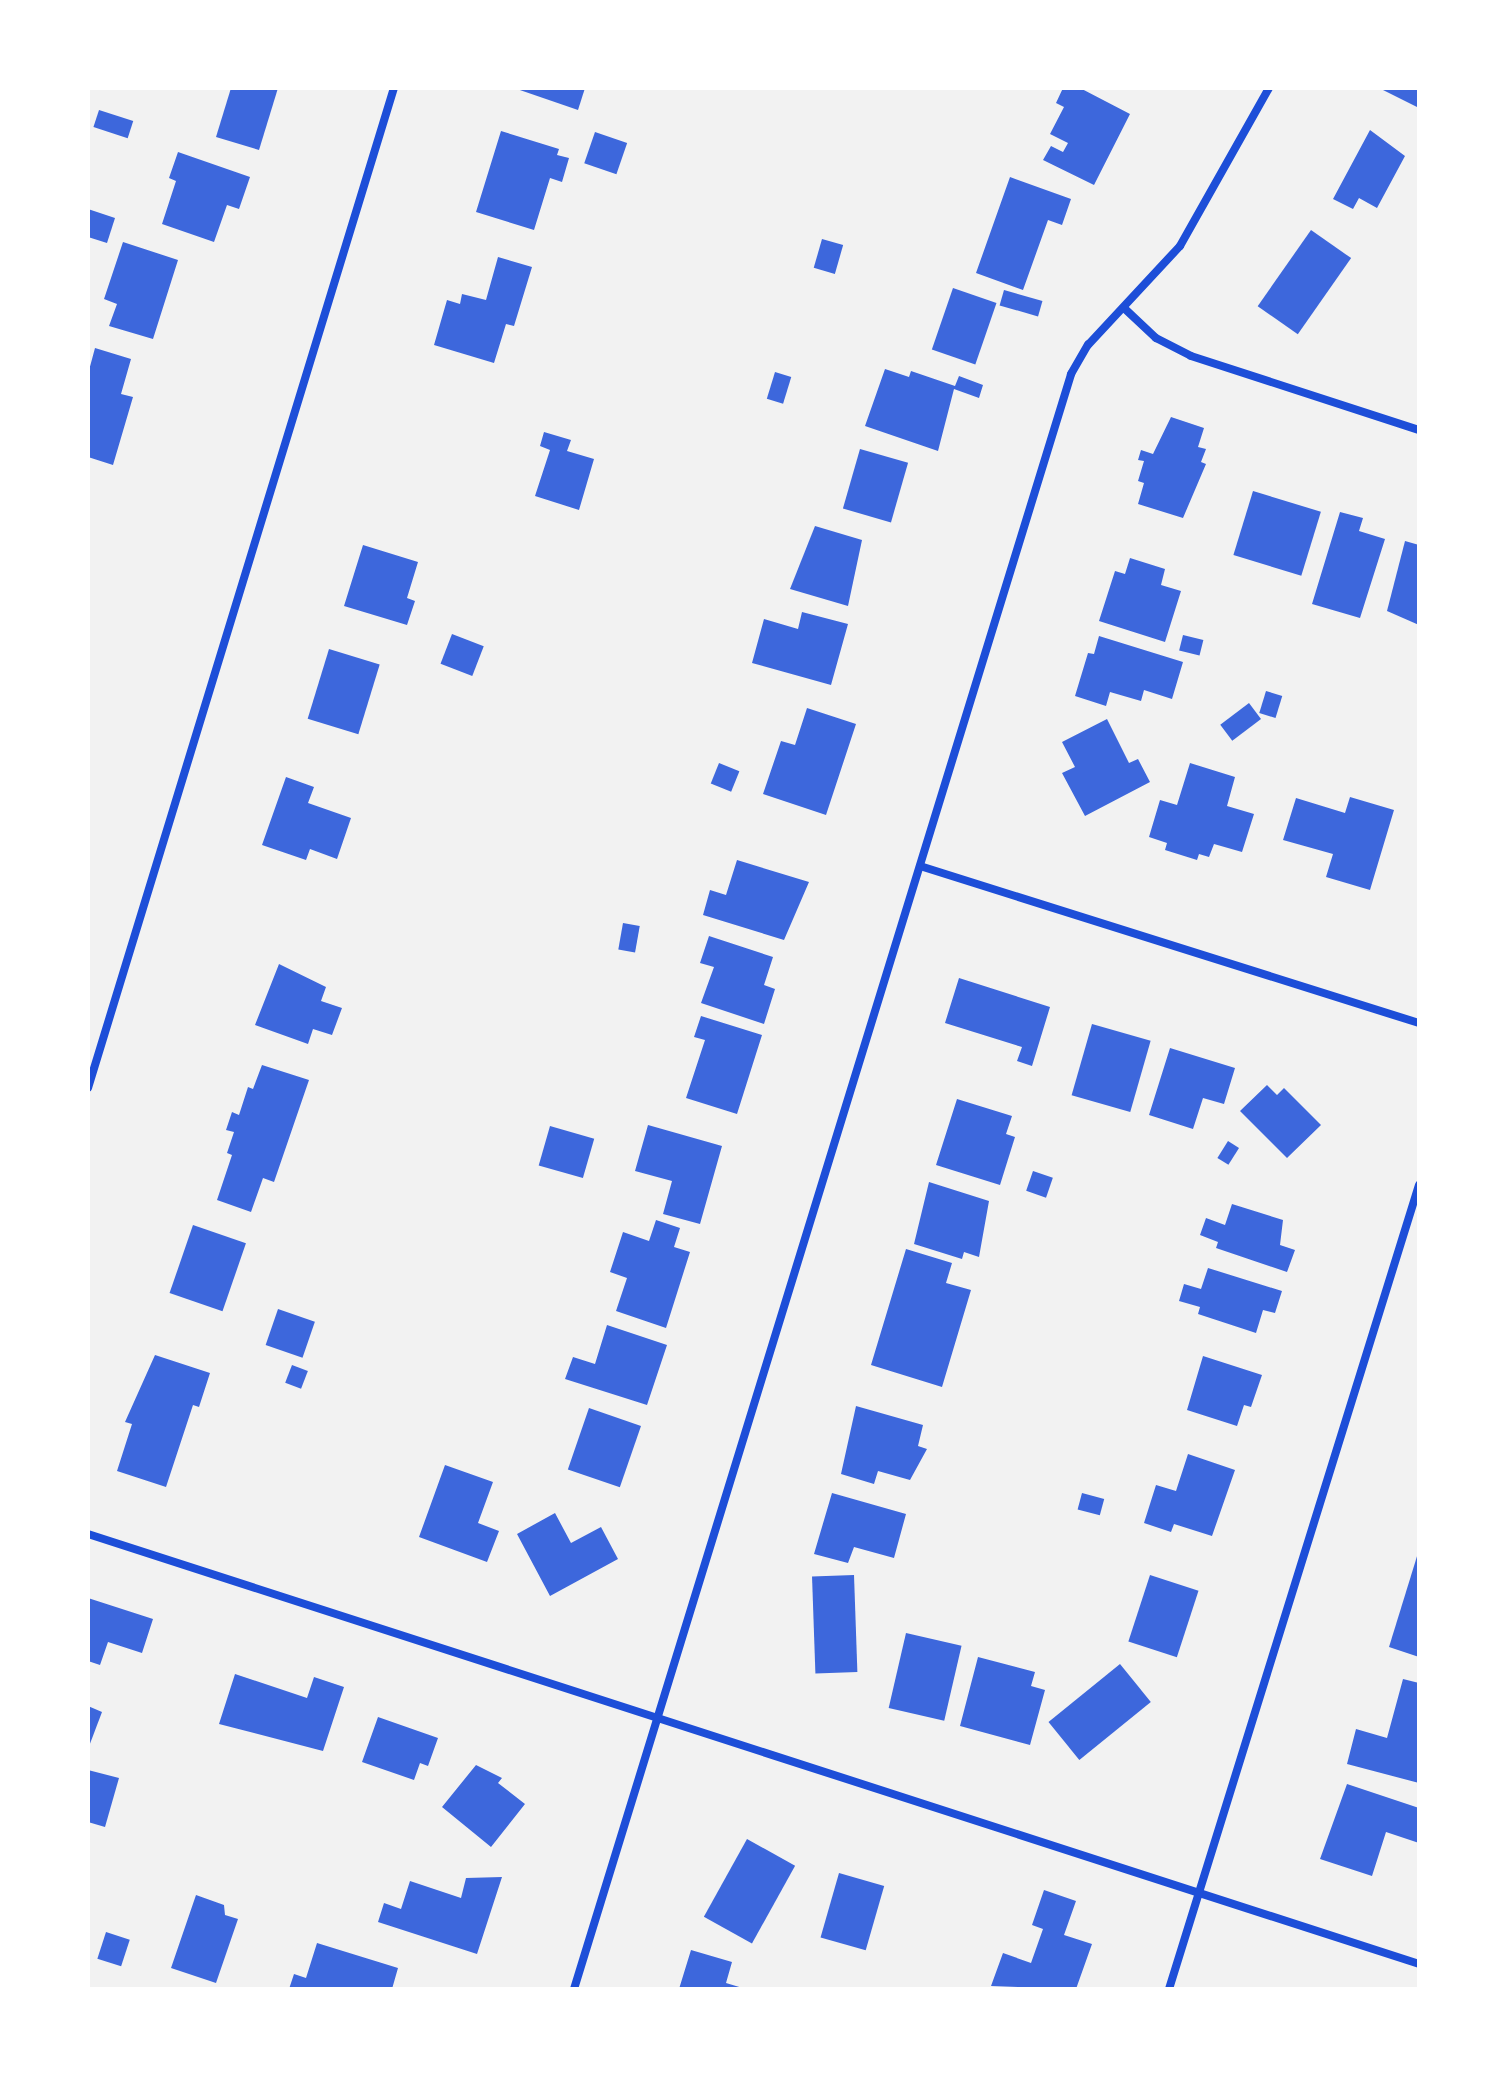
<!DOCTYPE html>
<html>
<head>
<meta charset="utf-8">
<style>
  body { margin:0 }
  #map { position:relative; width:1507px; height:2077px; overflow:hidden; background:#f2f2f2; font-family:"Golos Text",sans-serif }
  div>[style] { position:absolute }
  .building>* { inset:0; background:#3d67dc; transform-origin:0 0 }
  .minor>* { height:8px; margin:-4px; padding:0 4px; transform-origin:4px; border-radius:4px; background:#1d4ed8 }
  span { translate:-50% -50%; white-space:nowrap; text-align:center; line-height:1.15; -webkit-text-stroke:6px #fff; paint-order:stroke }
  .frame { position:absolute; inset:0; border:90px solid #fff; pointer-events:none }
</style>
</head>
<body>
<div id="map">
  <div class="building">
    <i style="clip-path:polygon(231px 88px,278px 88px,259px 150px,216px 137px)"></i>
    <i style="clip-path:polygon(514px 88px,585px 88px,578px 110px)"></i>
    <i style="clip-path:polygon(1063px 88px,1080px 88px,1130px 114px,1094px 185px,1043px 160px,1051px 146px,1063px 152px,1068px 143px,1050px 134px,1064px 107px,1056px 103px)"></i>
    <i style="clip-path:polygon(1385px 88px,1419px 88px,1419px 108px,1383px 90px)"></i>
    <i style="left:99px;top:110px;width:36px;height:18px;rotate:18deg"></i>
    <i style="clip-path:polygon(1370px 130px,1405px 156px,1377px 208px,1359px 198px,1353px 209px,1333px 199px)"></i>
    <i style="clip-path:polygon(501px 131px,559px 149px,557px 155px,569px 158px,562px 182px,550px 178px,534px 230px,476px 212px)"></i>
    <i style="left:595px;top:132px;width:34px;height:33px;rotate:19deg"></i>
    <i style="clip-path:polygon(178px 152px,250px 177px,239px 209px,227px 205px,214px 242px,162px 224px,176px 181px,169px 178px)"></i>
    <i style="clip-path:polygon(1010px 177px,1071px 199px,1062px 225px,1048px 220px,1023px 290px,976px 273px)"></i>
    <i style="clip-path:polygon(88px 209px,115px 218px,107px 243px,88px 237px)"></i>
    <i style="left:1311px;top:230px;width:49px;height:93px;rotate:35deg"></i>
    <i style="left:822px;top:239px;width:22px;height:30px;rotate:16deg"></i>
    <i style="clip-path:polygon(123px 242px,178px 260px,153px 339px,109px 326px,117px 304px,104px 299px)"></i>
    <i style="clip-path:polygon(498px 257px,532px 267px,514px 326px,506px 324px,494px 363px,434px 345px,447px 300px,460px 304px,462px 294px,486px 300px)"></i>
    <i style="left:953px;top:288px;width:46px;height:65px;rotate:19deg"></i>
    <i style="left:1004px;top:290px;width:40px;height:16px;rotate:16deg"></i>
    <i style="clip-path:polygon(95px 348px,131px 359px,121px 394px,133px 397px,113px 465px,88px 457px,88px 374px)"></i>
    <i style="clip-path:polygon(885px 369px,909px 377px,911px 371px,955px 386px,959px 376px,983px 385px,979px 398px,954px 389px,938px 451px,865px 426px)"></i>
    <i style="left:775px;top:372px;width:17px;height:28px;rotate:17deg"></i>
    <i style="clip-path:polygon(1171px 417px,1204px 428px,1198px 447px,1206px 449px,1201px 462px,1206px 464px,1183px 518px,1138px 504px,1144px 483px,1138px 481px,1144px 461px,1138px 460px,1141px 450px,1153px 454px)"></i>
    <i style="clip-path:polygon(544px 432px,571px 440px,567px 451px,594px 459px,579px 510px,535px 496px,550px 450px,540px 446px)"></i>
    <i style="left:860px;top:449px;width:50px;height:62px;rotate:16deg"></i>
    <i style="left:1253px;top:491px;width:71px;height:67px;rotate:17deg"></i>
    <i style="clip-path:polygon(1340px 512px,1363px 518px,1359px 531px,1385px 539px,1360px 618px,1312px 604px)"></i>
    <i style="clip-path:polygon(815px 526px,862px 540px,848px 606px,790px 589px)"></i>
    <i style="clip-path:polygon(1405px 541px,1419px 545px,1419px 625px,1387px 611px)"></i>
    <i style="clip-path:polygon(363px 545px,418px 562px,407px 598px,415px 601px,407px 625px,344px 606px)"></i>
    <i style="clip-path:polygon(1130px 558px,1165px 569px,1161px 585px,1181px 591px,1165px 642px,1099px 621px,1115px 571px,1125px 574px)"></i>
    <i style="clip-path:polygon(802px 612px,848px 624px,831px 685px,752px 663px,764px 619px,798px 629px)"></i>
    <i style="left:452px;top:634px;width:34px;height:32px;rotate:21deg"></i>
    <i style="left:1183px;top:635px;width:21px;height:16px;rotate:14deg"></i>
    <i style="clip-path:polygon(1099px 636px,1183px 662px,1172px 699px,1144px 690px,1141px 701px,1110px 692px,1106px 706px,1075px 696px,1088px 653px,1094px 654px)"></i>
    <i style="left:329px;top:649px;width:53px;height:73px;rotate:17deg"></i>
    <i style="left:1266px;top:691px;width:17px;height:23px;rotate:17deg"></i>
    <i style="left:1249px;top:703px;width:20px;height:36px;rotate:53deg"></i>
    <i style="clip-path:polygon(807px 708px,856px 724px,826px 815px,763px 794px,781px 741px,795px 745px)"></i>
    <i style="clip-path:polygon(1107px 719px,1129px 763px,1138px 759px,1150px 782px,1085px 816px,1062px 773px,1075px 767px,1062px 742px)"></i>
    <i style="left:719px;top:763px;width:22px;height:22px;rotate:22deg"></i>
    <i style="clip-path:polygon(1190px 763px,1235px 777px,1227px 806px,1254px 814px,1242px 852px,1214px 844px,1209px 857px,1199px 854px,1197px 860px,1165px 850px,1167px 843px,1149px 837px,1160px 800px,1177px 805px)"></i>
    <i style="clip-path:polygon(286px 777px,314px 787px,308px 803px,351px 818px,337px 859px,310px 849px,306px 860px,262px 845px)"></i>
    <i style="clip-path:polygon(1350px 797px,1394px 810px,1370px 890px,1326px 877px,1333px 854px,1283px 840px,1296px 798px,1345px 813px)"></i>
    <i style="clip-path:polygon(737px 860px,809px 882px,784px 940px,703px 915px,710px 890px,726px 895px)"></i>
    <i style="left:623px;top:923px;width:17px;height:27px;rotate:10deg"></i>
    <i style="clip-path:polygon(709px 936px,773px 957px,764px 985px,775px 989px,764px 1024px,701px 1003px,714px 967px,700px 963px)"></i>
    <i style="clip-path:polygon(279px 964px,326px 987px,321px 1001px,342px 1008px,332px 1035px,313px 1029px,308px 1044px,255px 1025px)"></i>
    <i style="clip-path:polygon(959px 978px,1050px 1007px,1032px 1066px,1017px 1061px,1022px 1047px,945px 1023px)"></i>
    <i style="clip-path:polygon(701px 1016px,762px 1035px,737px 1114px,686px 1098px,705px 1040px,694px 1037px)"></i>
    <i style="left:1092px;top:1024px;width:61px;height:74px;rotate:16deg"></i>
    <i style="clip-path:polygon(1170px 1048px,1235px 1068px,1224px 1104px,1203px 1098px,1193px 1129px,1149px 1115px)"></i>
    <i style="clip-path:polygon(262px 1065px,309px 1080px,274px 1182px,263px 1178px,251px 1212px,217px 1200px,232px 1155px,227px 1153px,234px 1132px,226px 1130px,232px 1112px,239px 1115px,248px 1087px,253px 1089px)"></i>
    <i style="clip-path:polygon(1267px 1085px,1277px 1095px,1284px 1088px,1321px 1125px,1287px 1158px,1240px 1111px)"></i>
    <i style="clip-path:polygon(957px 1099px,1012px 1116px,1006px 1134px,1015px 1137px,1000px 1185px,936px 1165px)"></i>
    <i style="clip-path:polygon(648px 1125px,722px 1146px,700px 1224px,663px 1214px,672px 1181px,635px 1171px)"></i>
    <i style="left:550px;top:1126px;width:46px;height:41px;rotate:16deg"></i>
    <i style="left:1228px;top:1141px;width:13px;height:20px;rotate:32deg"></i>
    <i style="left:1033px;top:1171px;width:21px;height:21px;rotate:19deg"></i>
    <i style="clip-path:polygon(929px 1182px,989px 1201px,979px 1257px,964px 1252px,962px 1259px,914px 1244px)"></i>
    <i style="clip-path:polygon(1232px 1204px,1283px 1220px,1280px 1245px,1295px 1250px,1287px 1272px,1216px 1248px,1218px 1242px,1200px 1235px,1206px 1218px,1225px 1225px)"></i>
    <i style="clip-path:polygon(656px 1220px,680px 1228px,674px 1247px,690px 1252px,666px 1328px,616px 1311px,627px 1278px,610px 1272px,623px 1232px,649px 1241px)"></i>
    <i style="left:193px;top:1225px;width:56px;height:72px;rotate:19deg"></i>
    <i style="clip-path:polygon(906px 1249px,952px 1263px,946px 1283px,971px 1290px,942px 1387px,871px 1365px)"></i>
    <i style="clip-path:polygon(1208px 1268px,1282px 1291px,1275px 1313px,1263px 1310px,1256px 1333px,1198px 1314px,1200px 1307px,1179px 1301px,1184px 1284px,1201px 1289px)"></i>
    <i style="left:278px;top:1309px;width:39px;height:38px;rotate:19deg"></i>
    <i style="clip-path:polygon(607px 1325px,667px 1345px,647px 1405px,565px 1379px,573px 1357px,595px 1364px)"></i>
    <i style="clip-path:polygon(155px 1355px,210px 1373px,199px 1407px,193px 1405px,166px 1487px,117px 1471px,132px 1424px,125px 1422px)"></i>
    <i style="clip-path:polygon(1203px 1356px,1262px 1375px,1251px 1407px,1244px 1405px,1237px 1426px,1187px 1410px)"></i>
    <i style="left:292px;top:1365px;width:17px;height:19px;rotate:21deg"></i>
    <i style="clip-path:polygon(856px 1406px,923px 1425px,918px 1446px,927px 1449px,910px 1480px,878px 1471px,874px 1484px,841px 1474px)"></i>
    <i style="left:589px;top:1408px;width:55px;height:65px;rotate:19deg"></i>
    <i style="clip-path:polygon(1188px 1454px,1235px 1470px,1212px 1536px,1174px 1524px,1171px 1532px,1144px 1523px,1156px 1485px,1176px 1491px)"></i>
    <i style="clip-path:polygon(445px 1465px,493px 1482px,478px 1523px,499px 1531px,487px 1562px,419px 1537px)"></i>
    <i style="clip-path:polygon(832px 1493px,906px 1514px,894px 1558px,854px 1547px,848px 1563px,814px 1554px)"></i>
    <i style="left:1082px;top:1493px;width:23px;height:17px;rotate:15deg"></i>
    <i style="clip-path:polygon(555px 1513px,571px 1543px,601px 1527px,618px 1559px,550px 1596px,517px 1534px)"></i>
    <i style="clip-path:polygon(1418px 1553px,1419px 1553px,1419px 1657px,1389px 1647px)"></i>
    <i style="left:854px;top:1575px;width:97px;height:42px;rotate:88deg"></i>
    <i style="left:1150px;top:1575px;width:51px;height:70px;rotate:18deg"></i>
    <i style="clip-path:polygon(88px 1598px,153px 1619px,142px 1653px,108px 1642px,100px 1665px,88px 1661px)"></i>
    <i style="left:906px;top:1633px;width:57px;height:77px;rotate:13deg"></i>
    <i style="clip-path:polygon(978px 1657px,1035px 1672px,1031px 1686px,1045px 1690px,1030px 1745px,960px 1726px)"></i>
    <i style="left:1120px;top:1664px;width:49px;height:92px;rotate:51deg"></i>
    <i style="clip-path:polygon(235px 1674px,307px 1698px,314px 1677px,344px 1687px,323px 1751px,219px 1724px)"></i>
    <i style="clip-path:polygon(1403px 1679px,1419px 1683px,1419px 1783px,1347px 1764px,1356px 1729px,1387px 1738px)"></i>
    <i style="clip-path:polygon(88px 1706px,102px 1712px,88px 1749px)"></i>
    <i style="clip-path:polygon(378px 1717px,438px 1738px,428px 1766px,420px 1763px,414px 1780px,362px 1762px)"></i>
    <i style="clip-path:polygon(476px 1765px,502px 1778px,498px 1783px,525px 1804px,491px 1847px,442px 1807px)"></i>
    <i style="clip-path:polygon(88px 1770px,119px 1778px,105px 1827px,88px 1822px)"></i>
    <i style="clip-path:polygon(1347px 1784px,1419px 1808px,1419px 1843px,1386px 1832px,1372px 1876px,1320px 1859px)"></i>
    <i style="left:747px;top:1839px;width:55px;height:89px;rotate:29deg"></i>
    <i style="left:839px;top:1873px;width:47px;height:67px;rotate:16deg"></i>
    <i style="clip-path:polygon(502px 1877px,477px 1954px,378px 1922px,384px 1903px,401px 1909px,410px 1881px,461px 1898px,466px 1878px)"></i>
    <i style="clip-path:polygon(1044px 1890px,1076px 1901px,1064px 1935px,1092px 1944px,1076px 1989px,991px 1986px,1003px 1953px,1031px 1963px,1043px 1929px,1032px 1925px)"></i>
    <i style="clip-path:polygon(196px 1895px,224px 1905px,225px 1915px,238px 1919px,216px 1983px,171px 1968px)"></i>
    <i style="left:106px;top:1932px;width:25px;height:28px;rotate:18deg"></i>
    <i style="clip-path:polygon(317px 1943px,398px 1968px,392px 1989px,289px 1989px,294px 1974px,306px 1978px)"></i>
    <i style="clip-path:polygon(691px 1950px,732px 1962px,726px 1983px,746px 1989px,679px 1989px)"></i>
  </div>
  <div class="minor">
    <i style="left:1124px;top:308px;width:44px;rotate:43.2deg"></i>
    <i style="left:1156px;top:338px;width:39px;rotate:27deg"></i>
    <i style="left:1191px;top:356px;width:240px;rotate:18deg"></i>
    <i style="left:920px;top:866px;width:523px;rotate:17.47deg"></i>
    <i style="left:88px;top:1088px;width:1046px;rotate:-72.99deg"></i>
    <i style="left:88px;top:1534px;width:1399px;rotate:17.9deg"></i>
    <i style="left:574px;top:1989px;width:1690px;rotate:-72.89deg"></i>
    <i style="left:1071px;top:374px;width:34px;rotate:-60deg"></i>
    <i style="left:1088px;top:345px;width:135px;rotate:-47.1deg"></i>
    <i style="left:1180px;top:246px;width:181px;rotate:-60.6deg"></i>
    <i style="left:1169px;top:1989px;width:842px;rotate:-72.73deg"></i>
  </div>
  <div class="frame"></div>
</div>
</body>
</html>
